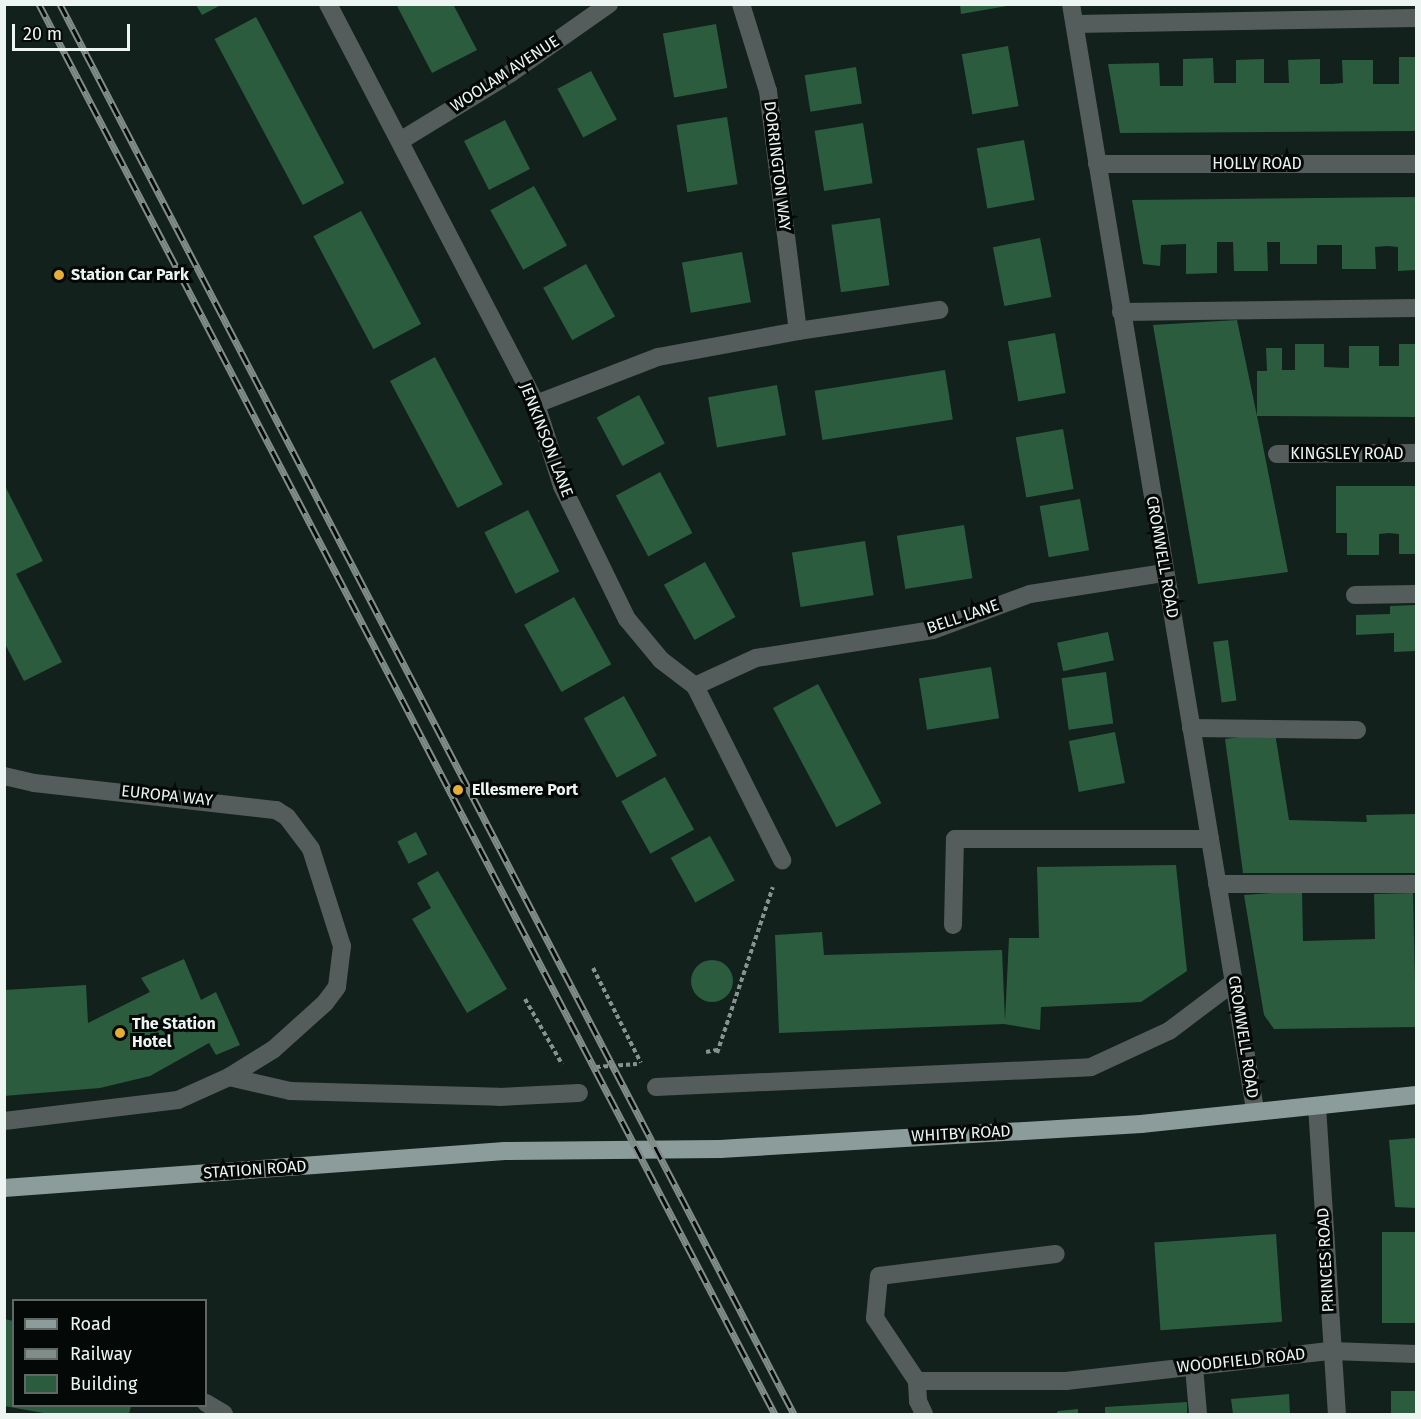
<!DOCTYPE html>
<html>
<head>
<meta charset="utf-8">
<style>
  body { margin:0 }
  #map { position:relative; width:1421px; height:1419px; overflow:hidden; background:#12211c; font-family:"Fira Sans",sans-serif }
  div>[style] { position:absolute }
  .building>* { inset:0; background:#2a5c3d; transform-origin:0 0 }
  .round { border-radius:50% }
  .path>* { height:4px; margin-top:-2px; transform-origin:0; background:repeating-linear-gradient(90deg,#87938f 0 4.5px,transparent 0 7.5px) }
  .minor>* { height:18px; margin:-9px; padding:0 9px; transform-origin:9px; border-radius:9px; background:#545c5c }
  .major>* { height:18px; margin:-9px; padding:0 9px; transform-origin:9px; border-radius:9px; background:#8b9c9a }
  .rail>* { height:7px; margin-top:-3.5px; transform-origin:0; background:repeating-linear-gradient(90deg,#040907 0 14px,#818d89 0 28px); box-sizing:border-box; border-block:2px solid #818d89 }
  .dots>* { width:16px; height:16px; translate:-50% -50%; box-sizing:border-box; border:3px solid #040907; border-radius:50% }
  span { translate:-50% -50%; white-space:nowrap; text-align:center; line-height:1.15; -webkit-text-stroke:6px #040907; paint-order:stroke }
  .street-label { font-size:16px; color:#ecf5f2 }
  .poi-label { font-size:16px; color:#ecf5f2; font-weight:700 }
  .left { translate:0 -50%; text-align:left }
  .frame { position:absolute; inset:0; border:6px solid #ecf5f2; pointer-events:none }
  .legend { position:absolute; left:12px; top:1299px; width:195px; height:108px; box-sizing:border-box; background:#040907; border:2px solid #616765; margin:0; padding:8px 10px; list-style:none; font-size:18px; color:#ecf5f2 }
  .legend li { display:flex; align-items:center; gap:12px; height:30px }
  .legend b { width:30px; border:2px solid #616765 }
  .scale { position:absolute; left:12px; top:24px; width:118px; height:27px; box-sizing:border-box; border:3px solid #ecf5f2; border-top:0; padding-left:8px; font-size:18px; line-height:21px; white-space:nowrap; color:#ecf5f2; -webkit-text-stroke:4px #040907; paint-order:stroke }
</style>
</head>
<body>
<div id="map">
  <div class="building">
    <i style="clip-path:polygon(396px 4px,453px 4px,477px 50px,432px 73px)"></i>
    <i style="clip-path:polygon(196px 5px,221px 5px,202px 15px)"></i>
    <i style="clip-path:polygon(960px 5px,1007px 5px,1007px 6px,961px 14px)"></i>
    <i style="left:256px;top:17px;width:188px;height:47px;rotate:62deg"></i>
    <i style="left:716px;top:24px;width:65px;height:54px;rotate:80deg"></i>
    <i style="left:1008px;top:46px;width:61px;height:47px;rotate:80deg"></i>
    <i style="clip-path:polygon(1399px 57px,1416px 57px,1416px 131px,1120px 133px,1108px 64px,1159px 63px,1160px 86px,1183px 86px,1183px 59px,1213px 58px,1214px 83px,1236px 83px,1236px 60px,1264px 59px,1264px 83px,1289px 83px,1288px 60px,1320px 59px,1320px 84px,1332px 84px,1343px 83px,1342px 60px,1373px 60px,1373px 84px,1399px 84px)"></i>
    <i style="left:856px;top:67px;width:37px;height:52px;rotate:81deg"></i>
    <i style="left:591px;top:71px;width:55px;height:38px;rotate:62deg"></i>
    <i style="left:727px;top:117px;width:68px;height:51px;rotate:81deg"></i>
    <i style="left:505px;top:120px;width:55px;height:46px;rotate:63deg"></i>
    <i style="left:863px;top:123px;width:61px;height:49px;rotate:81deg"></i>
    <i style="left:1024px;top:140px;width:61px;height:48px;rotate:80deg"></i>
    <i style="left:534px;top:186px;width:68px;height:50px;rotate:61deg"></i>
    <i style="clip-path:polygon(1416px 197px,1416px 270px,1398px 271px,1398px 247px,1387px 246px,1375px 247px,1376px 269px,1342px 269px,1342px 245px,1317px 245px,1317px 264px,1280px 264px,1280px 242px,1267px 242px,1268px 271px,1234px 271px,1233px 242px,1217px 242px,1217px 273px,1186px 274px,1186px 244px,1161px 245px,1160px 266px,1143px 264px,1132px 200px)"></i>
    <i style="left:361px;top:211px;width:128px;height:54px;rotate:62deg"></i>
    <i style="left:880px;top:218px;width:68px;height:49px;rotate:82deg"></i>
    <i style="left:1040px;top:238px;width:60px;height:48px;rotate:79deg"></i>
    <i style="left:742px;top:252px;width:51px;height:61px;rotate:80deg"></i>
    <i style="left:586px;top:264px;width:60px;height:49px;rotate:61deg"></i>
    <i style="clip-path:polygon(1237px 320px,1257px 416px,1257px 371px,1267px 371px,1266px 348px,1282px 348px,1282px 370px,1295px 370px,1295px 344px,1324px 344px,1324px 367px,1349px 368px,1349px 346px,1379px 346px,1379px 366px,1399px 366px,1399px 344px,1416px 344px,1416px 417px,1257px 416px,1288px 572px,1198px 584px,1153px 325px)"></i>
    <i style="left:1055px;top:333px;width:61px;height:48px;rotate:80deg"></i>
    <i style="left:435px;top:357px;width:144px;height:51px;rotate:62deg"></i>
    <i style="left:945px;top:370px;width:50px;height:132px;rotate:81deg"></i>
    <i style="left:777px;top:385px;width:51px;height:70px;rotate:80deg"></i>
    <i style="left:639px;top:395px;width:55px;height:48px;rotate:62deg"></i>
    <i style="left:1063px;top:429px;width:61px;height:48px;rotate:80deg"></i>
    <i style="left:660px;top:472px;width:69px;height:50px;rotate:62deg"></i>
    <i style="clip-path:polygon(4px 484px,43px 561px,16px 574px,62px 662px,24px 681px,4px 642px)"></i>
    <i style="clip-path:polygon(1336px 486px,1416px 486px,1416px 554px,1399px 554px,1399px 534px,1389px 533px,1379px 534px,1379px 555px,1347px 555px,1347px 533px,1336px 533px)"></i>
    <i style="left:1080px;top:499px;width:52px;height:41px;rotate:80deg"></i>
    <i style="left:528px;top:510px;width:69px;height:49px;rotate:63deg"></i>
    <i style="left:964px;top:525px;width:54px;height:68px;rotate:81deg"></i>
    <i style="left:865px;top:541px;width:55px;height:74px;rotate:81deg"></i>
    <i style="left:705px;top:562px;width:63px;height:47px;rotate:61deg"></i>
    <i style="left:574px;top:597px;width:77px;height:57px;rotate:61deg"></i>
    <i style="clip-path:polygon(1416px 605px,1416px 651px,1394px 652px,1394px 633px,1356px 635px,1356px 615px,1390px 614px,1390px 606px)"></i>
    <i style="left:1108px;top:632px;width:29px;height:52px;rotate:78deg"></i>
    <i style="left:1228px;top:640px;width:61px;height:15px;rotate:82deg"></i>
    <i style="left:991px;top:667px;width:52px;height:73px;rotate:81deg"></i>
    <i style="left:1106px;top:672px;width:52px;height:45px;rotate:82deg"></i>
    <i style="left:818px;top:684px;width:135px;height:51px;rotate:62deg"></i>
    <i style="left:624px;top:696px;width:68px;height:46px;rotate:61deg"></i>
    <i style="left:1115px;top:732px;width:52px;height:47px;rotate:79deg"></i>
    <i style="clip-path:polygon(1275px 733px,1289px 820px,1367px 822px,1366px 815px,1416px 814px,1416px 873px,1243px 873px,1225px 739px)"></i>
    <i style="left:665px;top:777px;width:60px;height:50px;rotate:61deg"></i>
    <i style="left:416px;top:832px;width:25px;height:21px;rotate:63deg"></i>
    <i style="left:710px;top:836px;width:51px;height:45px;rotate:61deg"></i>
    <i style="clip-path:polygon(1176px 865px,1187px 971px,1141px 1002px,1041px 1007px,1040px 1030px,1004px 1024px,779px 1033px,775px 935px,822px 932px,824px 955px,1002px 950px,1005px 1020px,1009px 938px,1039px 938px,1037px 867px)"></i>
    <i style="clip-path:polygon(438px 871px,507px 989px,467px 1013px,412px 919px,431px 908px,417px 883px)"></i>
    <i style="clip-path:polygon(1302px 891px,1303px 941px,1375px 939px,1374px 894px,1413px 893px,1416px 1027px,1274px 1029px,1264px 1015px,1244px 895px)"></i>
    <i style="clip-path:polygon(184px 959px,201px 1000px,216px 992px,240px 1045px,216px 1055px,209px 1043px,150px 1076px,100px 1088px,4px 1096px,4px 990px,86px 985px,88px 1023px,150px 992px,141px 978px)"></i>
    <i class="round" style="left:691px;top:960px;width:42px;height:42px"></i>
    <i style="clip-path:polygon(1416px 1138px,1416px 1208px,1395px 1207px,1389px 1140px)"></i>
    <i style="left:1416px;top:1232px;width:91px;height:34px;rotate:90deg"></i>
    <i style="left:1276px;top:1234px;width:88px;height:122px;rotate:86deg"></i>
    <i style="clip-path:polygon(4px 1319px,14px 1321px,14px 1406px,131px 1406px,129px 1414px,49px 1414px,4px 1406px)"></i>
    <i style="left:1416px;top:1391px;width:23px;height:25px;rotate:90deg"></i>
    <i style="clip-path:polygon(1289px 1394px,1290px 1414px,1233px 1414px,1231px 1399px)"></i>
    <i style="clip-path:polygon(1187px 1402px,1187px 1414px,1105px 1414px,1105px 1407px)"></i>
    <i style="clip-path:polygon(1078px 1409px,1078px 1414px,1056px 1414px,1058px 1411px)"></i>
  </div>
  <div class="path">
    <i style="left:593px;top:968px;width:106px;rotate:63.2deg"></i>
    <i style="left:525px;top:999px;width:75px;rotate:60.4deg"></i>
    <i style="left:706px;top:1052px;width:11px;rotate:-10deg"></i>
    <i style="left:717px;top:1053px;width:175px;rotate:-71.4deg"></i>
    <i style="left:596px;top:1067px;width:41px;rotate:-4.2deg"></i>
  </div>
  <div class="minor">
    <i style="left:328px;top:4px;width:451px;rotate:62.5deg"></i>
    <i style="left:536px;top:404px;width:86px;rotate:72.4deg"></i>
    <i style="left:562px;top:486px;width:148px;rotate:64deg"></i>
    <i style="left:627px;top:619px;width:53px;rotate:50.3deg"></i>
    <i style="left:661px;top:660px;width:43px;rotate:37.4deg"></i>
    <i style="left:695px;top:686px;width:195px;rotate:63.4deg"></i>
    <i style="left:741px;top:4px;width:91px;rotate:72.8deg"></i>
    <i style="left:768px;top:91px;width:242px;rotate:82.9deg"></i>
    <i style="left:1071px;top:4px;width:1121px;rotate:80.55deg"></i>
    <i style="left:1075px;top:24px;width:341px;rotate:-1deg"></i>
    <i style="left:400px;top:141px;width:130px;rotate:-31.5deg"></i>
    <i style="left:511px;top:73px;width:120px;rotate:-35.1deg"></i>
    <i style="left:1097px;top:164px;width:319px"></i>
    <i style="left:1121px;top:312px;width:295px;rotate:-0.8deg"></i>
    <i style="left:536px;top:404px;width:131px;rotate:-21.1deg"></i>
    <i style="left:658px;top:357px;width:142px;rotate:-10.5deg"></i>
    <i style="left:798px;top:331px;width:143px;rotate:-8.5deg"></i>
    <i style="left:1277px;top:454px;width:139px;rotate:-0.4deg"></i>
    <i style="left:1355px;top:595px;width:61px;rotate:-0.9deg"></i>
    <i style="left:695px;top:686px;width:67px;rotate:-24.7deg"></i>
    <i style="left:756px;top:658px;width:179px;rotate:-9deg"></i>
    <i style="left:933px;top:630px;width:103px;rotate:-20.4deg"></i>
    <i style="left:1030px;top:594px;width:136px;rotate:-8.9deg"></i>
    <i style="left:1191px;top:728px;width:166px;rotate:0.7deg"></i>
    <i style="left:4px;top:776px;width:31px;rotate:13deg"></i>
    <i style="left:34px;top:783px;width:244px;rotate:6.4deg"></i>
    <i style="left:276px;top:810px;width:13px;rotate:32deg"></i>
    <i style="left:287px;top:817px;width:40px;rotate:53deg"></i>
    <i style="left:311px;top:849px;width:102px;rotate:72.3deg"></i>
    <i style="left:342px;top:946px;width:41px;rotate:97deg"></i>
    <i style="left:337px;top:987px;width:20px;rotate:127deg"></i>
    <i style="left:325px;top:1003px;width:69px;rotate:138deg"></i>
    <i style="left:274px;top:1049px;width:53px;rotate:148.1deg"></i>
    <i style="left:229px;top:1077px;width:56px;rotate:155.7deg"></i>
    <i style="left:178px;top:1100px;width:175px;rotate:173.1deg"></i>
    <i style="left:1217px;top:884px;width:199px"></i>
    <i style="left:953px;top:925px;width:86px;rotate:-88.7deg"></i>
    <i style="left:955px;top:839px;width:255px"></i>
    <i style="left:229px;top:1077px;width:63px;rotate:12.9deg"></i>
    <i style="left:290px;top:1091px;width:209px;rotate:1.6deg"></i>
    <i style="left:499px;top:1097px;width:80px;rotate:-2.9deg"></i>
    <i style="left:656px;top:1087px;width:435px;rotate:-2.6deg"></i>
    <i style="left:1091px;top:1067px;width:86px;rotate:-24.8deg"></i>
    <i style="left:1169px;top:1031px;width:81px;rotate:-37deg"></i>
    <i style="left:1317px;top:1106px;width:309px;rotate:86.3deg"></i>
    <i style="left:1194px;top:1367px;width:47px;rotate:85.1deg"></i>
    <i style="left:917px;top:1381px;width:149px"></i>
    <i style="left:1066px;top:1381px;width:267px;rotate:-6.5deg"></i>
    <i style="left:1331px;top:1351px;width:85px;rotate:2deg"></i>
    <i style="left:206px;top:1403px;width:21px;rotate:31deg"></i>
    <i style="left:924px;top:1414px;width:14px;rotate:-115deg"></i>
    <i style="left:918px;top:1401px;width:20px;rotate:-93deg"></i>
    <i style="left:917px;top:1381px;width:76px;rotate:-123.7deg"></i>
    <i style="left:875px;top:1318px;width:42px;rotate:-84.6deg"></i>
    <i style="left:879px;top:1276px;width:178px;rotate:-7.1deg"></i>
  </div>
  <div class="major">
    <i style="left:4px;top:1188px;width:502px;rotate:-4.22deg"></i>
    <i style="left:505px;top:1151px;width:215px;rotate:-0.5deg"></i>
    <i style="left:720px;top:1149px;width:422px;rotate:-3.4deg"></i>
    <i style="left:1141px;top:1124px;width:277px;rotate:-6deg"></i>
  </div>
  <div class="rail">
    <i style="left:39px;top:4px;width:1591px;rotate:62.44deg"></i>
    <i style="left:60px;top:4px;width:1590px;rotate:62.5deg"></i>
  </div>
  <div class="dots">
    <i style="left:59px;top:275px;background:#e5ad35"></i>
    <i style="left:458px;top:790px;background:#e5ad35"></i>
    <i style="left:120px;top:1033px;background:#e5ad35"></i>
  </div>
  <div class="street-label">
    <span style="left:505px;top:74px;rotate:-33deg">WOOLAM AVENUE</span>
    <span style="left:1257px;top:164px">HOLLY ROAD</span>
    <span style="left:777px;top:166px;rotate:83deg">DORRINGTON WAY</span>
    <span style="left:546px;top:440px;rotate:69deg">JENKINSON LANE</span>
    <span style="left:1347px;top:454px">KINGSLEY ROAD</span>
    <span style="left:1162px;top:557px;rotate:80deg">CROMWELL ROAD</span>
    <span style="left:963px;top:617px;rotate:-19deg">BELL LANE</span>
    <span style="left:167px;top:796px;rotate:6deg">EUROPA WAY</span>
    <span style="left:1243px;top:1037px;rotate:81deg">CROMWELL ROAD</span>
    <span style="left:961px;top:1134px;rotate:-3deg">WHITBY ROAD</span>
    <span style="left:255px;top:1170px;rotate:-4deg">STATION ROAD</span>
    <span style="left:1326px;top:1260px;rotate:-93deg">PRINCES ROAD</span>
    <span style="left:1241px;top:1361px;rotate:-6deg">WOODFIELD ROAD</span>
  </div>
  <div class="poi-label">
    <span class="left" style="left:71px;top:275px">Station Car Park</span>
    <span class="left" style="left:472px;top:790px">Ellesmere Port</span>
    <span class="left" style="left:132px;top:1033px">The Station<br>Hotel</span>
  </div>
  <div class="frame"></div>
  <ul class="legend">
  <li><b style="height:8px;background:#8b9c9a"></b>Road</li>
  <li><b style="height:8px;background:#818d89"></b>Railway</li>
  <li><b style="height:16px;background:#2a5c3d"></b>Building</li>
  </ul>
  <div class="scale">20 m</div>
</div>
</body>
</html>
